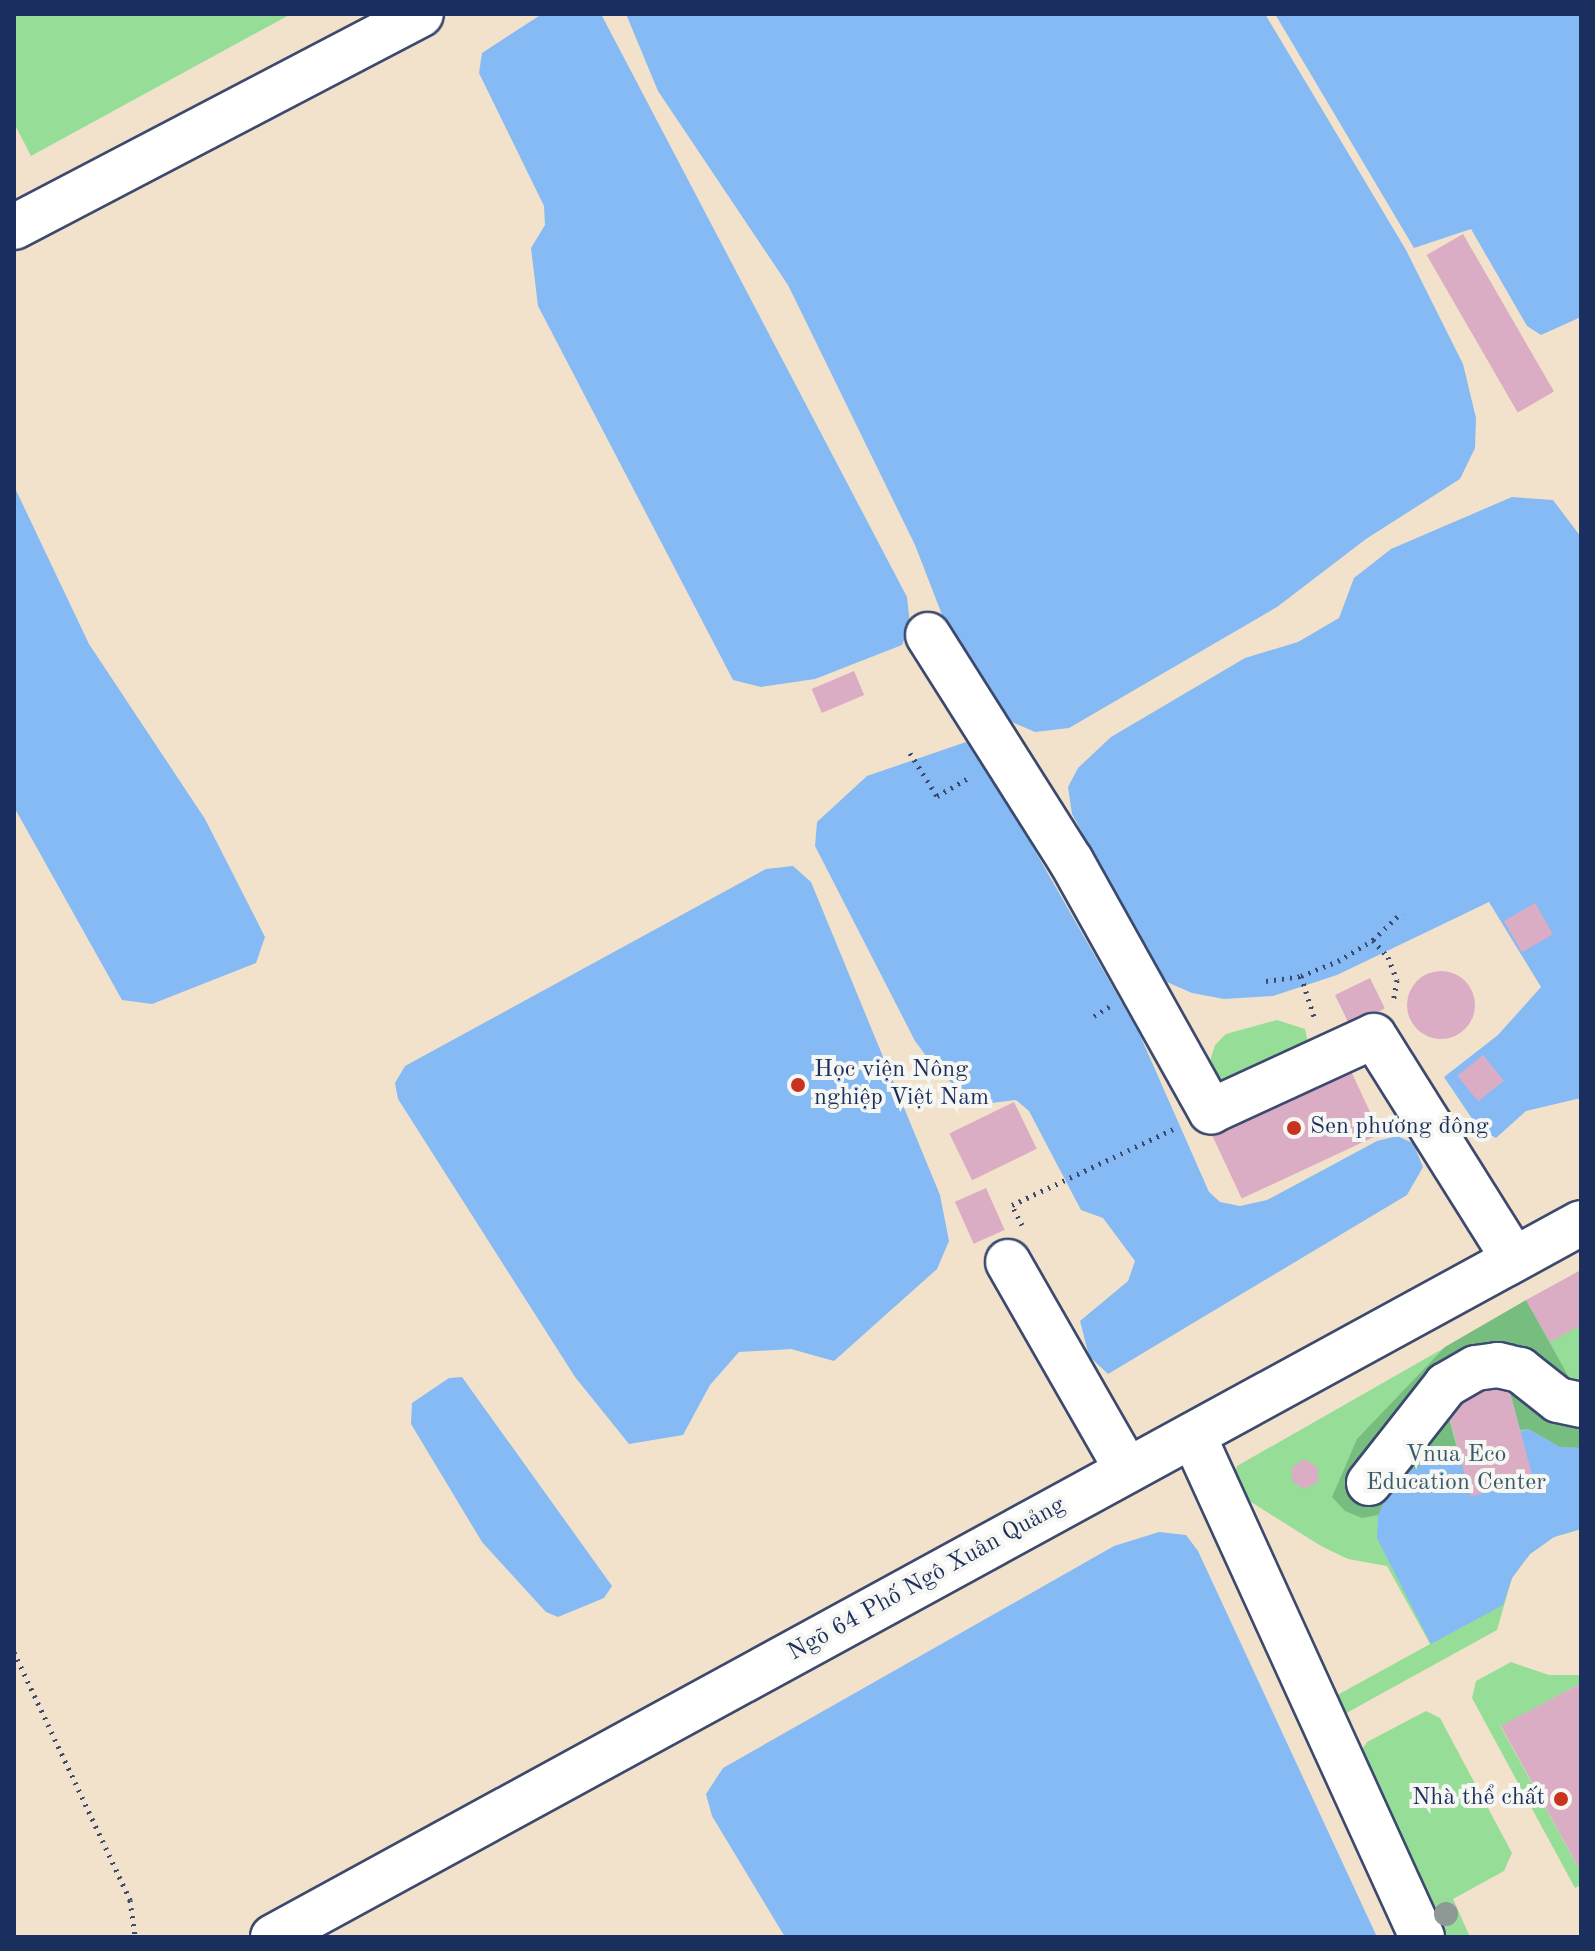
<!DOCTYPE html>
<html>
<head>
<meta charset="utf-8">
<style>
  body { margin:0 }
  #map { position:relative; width:1595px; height:1951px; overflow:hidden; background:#f3e2cb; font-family:"Old Standard TT",serif }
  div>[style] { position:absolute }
  .green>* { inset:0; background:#96de98 }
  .forest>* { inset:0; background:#78bd80 }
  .water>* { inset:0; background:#85baf4 }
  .building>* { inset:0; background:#dbadc4; transform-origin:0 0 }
  .round { border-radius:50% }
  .path>* { height:5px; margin-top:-2.5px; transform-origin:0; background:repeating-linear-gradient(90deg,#3b4a6e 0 2px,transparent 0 8px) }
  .roads { filter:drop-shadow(2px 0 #3b4a6e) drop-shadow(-2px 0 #3b4a6e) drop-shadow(0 2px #3b4a6e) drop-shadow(0 -2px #3b4a6e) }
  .minor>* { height:44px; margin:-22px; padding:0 22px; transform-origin:22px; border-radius:22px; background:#fff }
  .trees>* { width:24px; height:24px; margin:-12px; border-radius:50%; background:#8d9897 }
  .dots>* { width:22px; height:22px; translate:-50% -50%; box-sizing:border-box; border:4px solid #f6f6f2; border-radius:50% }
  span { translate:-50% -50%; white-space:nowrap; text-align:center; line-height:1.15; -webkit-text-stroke:8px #f6f6f2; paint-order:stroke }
  .poi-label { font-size:24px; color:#1b2f5e }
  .left { translate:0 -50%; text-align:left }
  .right { translate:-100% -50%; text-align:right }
  .park-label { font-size:24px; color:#3a5b6c }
  .street-label { font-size:24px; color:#1b2f5e }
  .frame { position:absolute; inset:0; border:16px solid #1b2f5e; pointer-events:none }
</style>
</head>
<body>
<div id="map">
  <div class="green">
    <i style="clip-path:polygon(14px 14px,291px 14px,31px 156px,14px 123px)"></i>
    <i style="clip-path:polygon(1277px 1020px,1305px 1029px,1309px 1047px,1230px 1091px,1206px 1074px,1215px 1045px,1226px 1034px)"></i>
    <i style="clip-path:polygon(1581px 1270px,1581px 1529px,1554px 1537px,1530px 1554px,1512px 1578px,1497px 1630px,1341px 1716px,1332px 1698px,1430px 1644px,1387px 1566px,1348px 1559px,1321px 1546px,1240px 1495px,1233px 1479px,1237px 1466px)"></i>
    <i style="clip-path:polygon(1511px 1662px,1549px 1675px,1581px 1675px,1581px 1683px,1501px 1727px,1581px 1872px,1581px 1885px,1575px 1888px,1472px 1698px,1476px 1681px)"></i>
    <i style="clip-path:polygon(1426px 1711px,1440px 1718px,1512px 1853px,1504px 1871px,1453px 1899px,1470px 1937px,1441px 1937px,1359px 1754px,1367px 1742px)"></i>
  </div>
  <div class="forest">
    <i style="clip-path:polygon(1526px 1300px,1576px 1390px,1524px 1357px,1445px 1404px,1457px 1449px,1405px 1474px,1378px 1515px,1362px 1518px,1345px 1511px,1332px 1497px,1357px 1439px,1445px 1347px)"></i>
    <i style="clip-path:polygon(1508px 1385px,1581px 1416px,1581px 1448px,1560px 1447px,1528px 1429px,1520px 1430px)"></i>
  </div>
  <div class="water">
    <i style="clip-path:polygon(542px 14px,601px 14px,907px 597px,910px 625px,902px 645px,815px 679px,761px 687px,733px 680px,538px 306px,531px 248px,545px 225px,544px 206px,479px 73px,482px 53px)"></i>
    <i style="clip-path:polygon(626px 14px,1265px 14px,1406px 250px,1463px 364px,1476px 418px,1475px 448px,1460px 479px,1366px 539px,1277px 607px,1069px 728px,1035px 732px,998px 716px,965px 674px,915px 545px,788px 285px,658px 91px)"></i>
    <i style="clip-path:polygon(1275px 14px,1581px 14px,1581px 317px,1541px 335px,1527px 326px,1471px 229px,1414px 248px)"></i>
    <i style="clip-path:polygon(14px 486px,89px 644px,205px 819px,265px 937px,256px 963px,152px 1004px,122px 1000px,14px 807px)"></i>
    <i style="clip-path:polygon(1512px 497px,1553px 500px,1581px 537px,1581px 1098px,1526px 1111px,1496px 1138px,1479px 1129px,1444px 1077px,1498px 1035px,1541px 987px,1489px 902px,1337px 975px,1273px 996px,1224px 999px,1192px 993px,1167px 982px,1154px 963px,1072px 814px,1068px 787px,1078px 768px,1111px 737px,1245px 658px,1298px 642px,1339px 618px,1354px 578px,1391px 549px)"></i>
    <i style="clip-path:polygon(966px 742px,978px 751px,1139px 1033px,1209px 1192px,1220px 1202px,1240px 1206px,1267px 1200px,1377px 1141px,1397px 1136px,1413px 1143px,1423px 1167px,1407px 1195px,1108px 1374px,1089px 1356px,1080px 1321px,1128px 1281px,1135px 1261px,1103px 1218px,1081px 1210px,1029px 1111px,1016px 1100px,974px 1105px,932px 1064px,915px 1041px,815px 846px,817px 822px,867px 776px)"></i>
    <i style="clip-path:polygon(793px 866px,811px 882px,940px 1195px,949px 1241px,937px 1269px,834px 1361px,791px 1349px,739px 1352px,710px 1385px,683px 1435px,629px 1444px,575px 1377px,398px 1099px,395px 1083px,405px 1066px,766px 869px)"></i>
    <i style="clip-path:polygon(462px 1377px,612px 1586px,604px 1598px,558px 1617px,546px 1612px,482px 1542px,411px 1424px,412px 1403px,449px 1378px)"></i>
    <i style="clip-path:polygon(1528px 1429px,1560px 1447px,1581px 1448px,1581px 1529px,1554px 1537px,1530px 1554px,1512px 1578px,1503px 1605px,1431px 1644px,1377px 1538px,1378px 1515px,1388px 1493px,1405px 1474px,1432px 1459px)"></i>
    <i style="clip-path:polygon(1159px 1532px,1186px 1535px,1198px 1551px,1377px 1937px,785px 1937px,712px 1816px,706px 1794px,723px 1768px,1114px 1546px)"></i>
  </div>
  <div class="building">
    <i style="left:1463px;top:234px;width:182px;height:42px;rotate:60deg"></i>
    <i style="left:854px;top:671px;width:26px;height:46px;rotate:67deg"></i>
    <i style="left:1535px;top:903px;width:36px;height:36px;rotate:60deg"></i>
    <i class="round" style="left:1407px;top:971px;width:68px;height:68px"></i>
    <i style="left:1370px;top:978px;width:34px;height:39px;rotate:64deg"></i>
    <i style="left:1483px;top:1055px;width:33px;height:33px;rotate:51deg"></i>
    <i style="left:1344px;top:1056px;width:86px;height:153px;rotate:65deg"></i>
    <i style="left:1014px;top:1102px;width:52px;height:72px;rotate:64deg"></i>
    <i style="left:986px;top:1188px;width:46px;height:34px;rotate:66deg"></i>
    <i style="clip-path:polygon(1581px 1270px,1581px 1325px,1550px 1342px,1526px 1300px)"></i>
    <i style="left:1508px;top:1385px;width:98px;height:65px;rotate:75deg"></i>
    <i style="clip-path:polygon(1305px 1459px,1318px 1468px,1318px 1482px,1304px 1489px,1292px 1481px,1292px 1467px)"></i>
    <i style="clip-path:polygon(1581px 1683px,1581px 1872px,1501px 1726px)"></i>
  </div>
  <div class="path">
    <i style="left:910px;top:753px;width:51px;rotate:57.9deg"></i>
    <i style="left:937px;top:796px;width:39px;rotate:-30deg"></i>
    <i style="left:1373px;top:940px;width:23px;rotate:49deg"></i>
    <i style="left:1388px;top:957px;width:25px;rotate:69deg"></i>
    <i style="left:1397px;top:980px;width:23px;rotate:100deg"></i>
    <i style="left:1301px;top:976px;width:46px;rotate:72.3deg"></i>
    <i style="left:1266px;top:981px;width:35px;rotate:-8deg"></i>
    <i style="left:1301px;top:976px;width:40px;rotate:-22deg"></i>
    <i style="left:1338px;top:961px;width:41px;rotate:-31deg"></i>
    <i style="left:1373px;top:940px;width:40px;rotate:-44deg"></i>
    <i style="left:1094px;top:1016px;width:19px;rotate:-32deg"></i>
    <i style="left:1022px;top:1225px;width:22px;rotate:-117deg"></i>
    <i style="left:1012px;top:1205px;width:183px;rotate:-25.2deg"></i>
    <i style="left:14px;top:1652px;width:274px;rotate:64.9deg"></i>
    <i style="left:130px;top:1900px;width:37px;rotate:82deg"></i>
  </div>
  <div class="roads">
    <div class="minor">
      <i style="left:14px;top:227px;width:459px;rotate:-27.6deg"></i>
      <i style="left:928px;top:635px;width:267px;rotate:57.7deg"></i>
      <i style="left:1071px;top:861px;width:287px;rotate:60.8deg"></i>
      <i style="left:1211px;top:1111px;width:179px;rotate:-24.7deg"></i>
      <i style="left:1374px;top:1036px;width:263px;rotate:57.9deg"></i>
      <i style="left:1008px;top:1262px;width:240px;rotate:60.2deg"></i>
      <i style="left:1193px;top:1435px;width:552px;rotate:65.48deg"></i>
      <i style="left:1369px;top:1483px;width:125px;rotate:-51.8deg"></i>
      <i style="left:1446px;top:1385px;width:34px;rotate:-30deg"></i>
      <i style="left:1476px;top:1368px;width:22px;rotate:-8deg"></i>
      <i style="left:1498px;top:1365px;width:23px;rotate:13deg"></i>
      <i style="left:1520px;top:1370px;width:48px;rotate:38.3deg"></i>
      <i style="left:1558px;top:1400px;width:24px;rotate:12deg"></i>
      <i style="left:273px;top:1937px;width:1490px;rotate:-28.63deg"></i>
    </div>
  </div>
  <div class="trees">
    <i style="left:1446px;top:1914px"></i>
  </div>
  <div class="dots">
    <i style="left:798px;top:1085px;background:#c8321e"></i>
    <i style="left:1294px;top:1128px;background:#c8321e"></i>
    <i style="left:1561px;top:1799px;background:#c8321e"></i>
  </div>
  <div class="poi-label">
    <span class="left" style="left:814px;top:1085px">Học viện Nông<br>nghiệp Việt Nam</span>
    <span class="left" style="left:1310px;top:1128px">Sen phương đông</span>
    <span class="right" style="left:1545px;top:1799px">Nhà thể chất</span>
  </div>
  <div class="park-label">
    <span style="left:1456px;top:1470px">Vnua Eco<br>Education Center</span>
  </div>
  <div class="street-label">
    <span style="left:927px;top:1580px;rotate:-29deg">Ngõ 64 Phố Ngô Xuân Quảng</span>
  </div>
  <div class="frame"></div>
</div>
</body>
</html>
